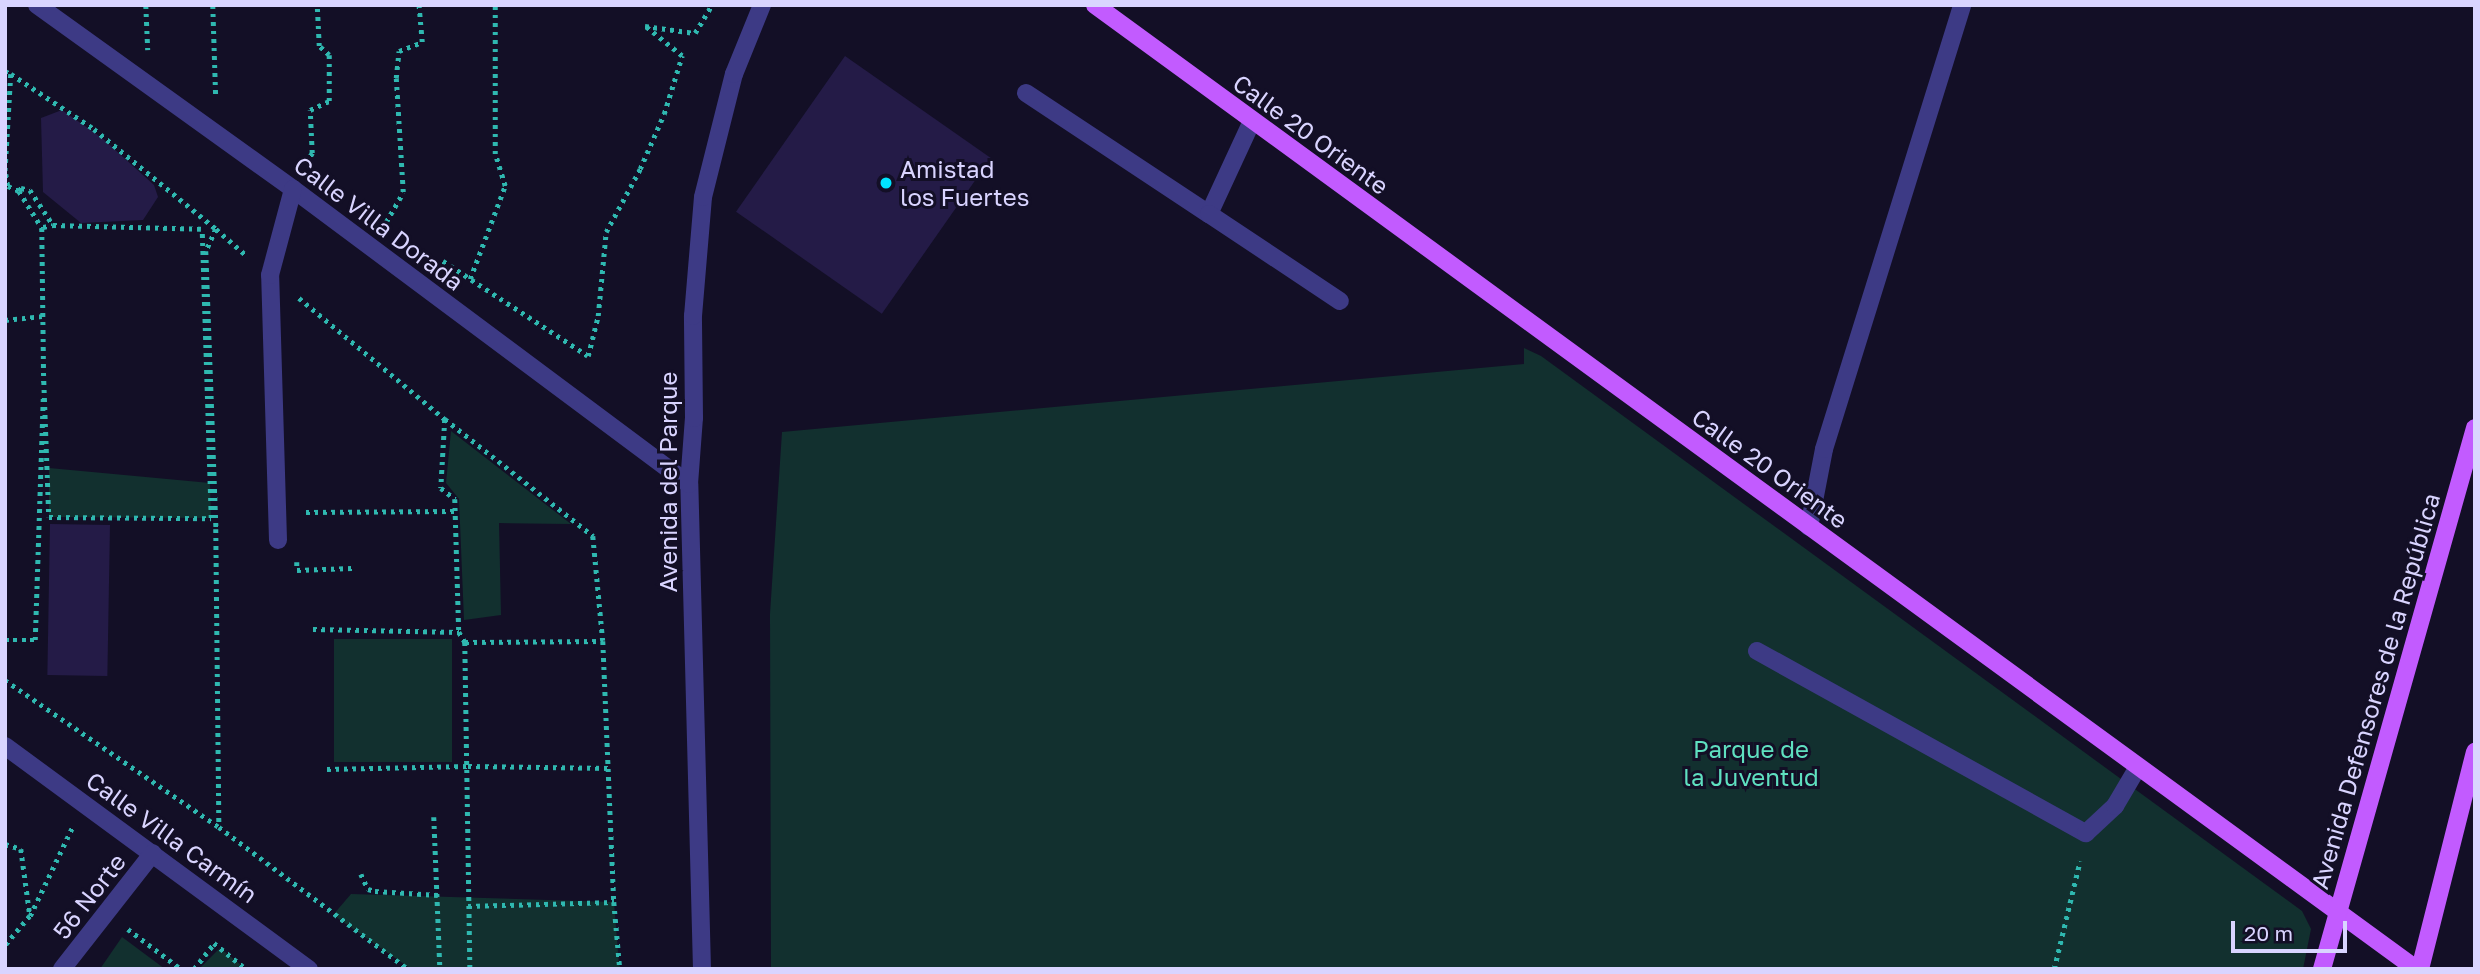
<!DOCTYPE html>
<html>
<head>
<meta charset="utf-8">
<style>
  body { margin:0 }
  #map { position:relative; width:2480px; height:974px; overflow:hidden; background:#130f26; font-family:"Golos Text",sans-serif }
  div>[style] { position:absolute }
  .green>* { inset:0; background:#12302f; transform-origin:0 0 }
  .building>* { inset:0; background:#241b47; transform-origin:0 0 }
  .path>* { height:4.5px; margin-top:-2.25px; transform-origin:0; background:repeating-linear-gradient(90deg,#2fb8b0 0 3.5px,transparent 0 8.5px) }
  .minor>* { height:18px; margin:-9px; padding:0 9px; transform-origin:9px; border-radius:9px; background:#3d3a85 }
  .major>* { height:18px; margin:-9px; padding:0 9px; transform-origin:9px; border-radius:9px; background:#c25bff }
  .dots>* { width:19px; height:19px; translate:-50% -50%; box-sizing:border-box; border:4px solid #130f26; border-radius:50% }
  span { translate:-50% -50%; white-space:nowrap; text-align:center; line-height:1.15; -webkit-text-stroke:6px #130f26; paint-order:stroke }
  .street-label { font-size:24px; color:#d9d4ff }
  .poi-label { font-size:24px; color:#d9d4ff }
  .left { translate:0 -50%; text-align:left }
  .park-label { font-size:24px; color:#5fe0c0 }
  .frame { position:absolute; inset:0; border:7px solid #d9d4ff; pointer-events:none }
  .scale { position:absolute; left:2231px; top:921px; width:116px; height:32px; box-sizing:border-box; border:4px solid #d9d4ff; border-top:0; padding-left:9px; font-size:21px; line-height:24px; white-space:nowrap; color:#d9d4ff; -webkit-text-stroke:5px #130f26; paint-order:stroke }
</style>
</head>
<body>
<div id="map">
  <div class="green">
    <i style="clip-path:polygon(1524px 348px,1541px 356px,2302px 911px,2311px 929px,2303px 969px,771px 969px,770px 614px,782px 432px,1524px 364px)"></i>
    <i style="clip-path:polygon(451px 431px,571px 524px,499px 523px,501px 615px,464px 620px,459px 499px,446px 483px)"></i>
    <i style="clip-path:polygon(49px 468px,210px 483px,211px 518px,49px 517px)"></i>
    <i style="left:334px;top:639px;width:118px;height:123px"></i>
    <i style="clip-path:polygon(351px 894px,614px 902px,619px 965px,622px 969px,411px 969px,333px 915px)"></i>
    <i style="clip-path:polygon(122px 937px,165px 969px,100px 969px)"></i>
    <i style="clip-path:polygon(220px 948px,246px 969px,199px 969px)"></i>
  </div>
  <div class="building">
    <i style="left:845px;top:56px;width:178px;height:190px;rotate:35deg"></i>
    <i style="clip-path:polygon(62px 110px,102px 138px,154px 185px,158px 197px,143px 220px,81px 223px,43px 192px,41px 118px)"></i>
    <i style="left:50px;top:524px;width:60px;height:151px;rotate:1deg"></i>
  </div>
  <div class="path">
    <i style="left:146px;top:5px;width:45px;rotate:87.5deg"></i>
    <i style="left:213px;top:5px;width:93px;rotate:88.2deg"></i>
    <i style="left:5px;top:71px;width:7px;rotate:27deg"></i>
    <i style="left:11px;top:74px;width:100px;rotate:93.4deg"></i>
    <i style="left:11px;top:74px;width:100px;rotate:33.5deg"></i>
    <i style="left:94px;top:129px;width:158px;rotate:39.3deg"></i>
    <i style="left:216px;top:229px;width:24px;rotate:114deg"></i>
    <i style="left:206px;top:251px;width:278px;rotate:87.9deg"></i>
    <i style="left:216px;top:529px;width:298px;rotate:89.4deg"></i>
    <i style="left:306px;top:163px;width:12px;rotate:-59deg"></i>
    <i style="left:312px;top:153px;width:43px;rotate:-92.7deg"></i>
    <i style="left:310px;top:110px;width:21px;rotate:-25deg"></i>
    <i style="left:329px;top:101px;width:46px;rotate:-90deg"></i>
    <i style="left:329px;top:55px;width:13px;rotate:-138deg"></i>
    <i style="left:319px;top:46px;width:41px;rotate:-92.8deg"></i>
    <i style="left:6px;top:174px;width:12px;rotate:81deg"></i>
    <i style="left:8px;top:186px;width:12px;rotate:24deg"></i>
    <i style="left:19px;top:191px;width:44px;rotate:58.1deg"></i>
    <i style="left:42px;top:228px;width:154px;rotate:89.3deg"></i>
    <i style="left:19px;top:191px;width:4px;rotate:-56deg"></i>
    <i style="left:21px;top:188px;width:9px;rotate:13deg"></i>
    <i style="left:30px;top:190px;width:42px;rotate:56.7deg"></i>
    <i style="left:386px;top:222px;width:34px;rotate:-60deg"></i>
    <i style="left:403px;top:192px;width:114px;rotate:-93.5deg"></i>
    <i style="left:396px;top:78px;width:27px;rotate:-84deg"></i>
    <i style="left:399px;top:51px;width:25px;rotate:-21deg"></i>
    <i style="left:422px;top:42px;width:37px;rotate:-95deg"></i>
    <i style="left:43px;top:227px;width:10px;rotate:-11deg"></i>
    <i style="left:53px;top:225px;width:148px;rotate:1.5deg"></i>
    <i style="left:216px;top:229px;width:40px;rotate:41deg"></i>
    <i style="left:443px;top:261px;width:173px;rotate:33.2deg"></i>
    <i style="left:588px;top:356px;width:41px;rotate:-76deg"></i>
    <i style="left:598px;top:316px;width:84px;rotate:-84.6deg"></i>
    <i style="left:606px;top:232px;width:72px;rotate:-61.6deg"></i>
    <i style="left:640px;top:169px;width:60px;rotate:-66.4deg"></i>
    <i style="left:664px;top:114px;width:61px;rotate:-72.8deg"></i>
    <i style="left:682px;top:56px;width:48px;rotate:-141deg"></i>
    <i style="left:645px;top:26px;width:50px;rotate:8deg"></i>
    <i style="left:695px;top:33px;width:33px;rotate:-59deg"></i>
    <i style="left:470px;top:279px;width:99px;rotate:-69.4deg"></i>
    <i style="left:505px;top:186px;width:34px;rotate:-107deg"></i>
    <i style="left:495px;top:154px;width:149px;rotate:-90deg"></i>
    <i style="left:299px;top:298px;width:190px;rotate:39.7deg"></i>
    <i style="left:445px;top:419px;width:69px;rotate:93.3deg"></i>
    <i style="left:441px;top:488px;width:18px;rotate:38deg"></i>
    <i style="left:455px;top:499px;width:133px;rotate:88.3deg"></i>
    <i style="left:459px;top:632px;width:12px;rotate:59deg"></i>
    <i style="left:465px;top:642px;width:327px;rotate:89.1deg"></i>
    <i style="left:5px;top:320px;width:37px;rotate:-6deg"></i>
    <i style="left:44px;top:381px;width:136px;rotate:87.9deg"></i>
    <i style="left:49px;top:517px;width:162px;rotate:0.4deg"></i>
    <i style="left:211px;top:518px;width:289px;rotate:-91.8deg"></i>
    <i style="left:445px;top:419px;width:189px;rotate:38.3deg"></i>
    <i style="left:593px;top:536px;width:105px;rotate:84.6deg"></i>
    <i style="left:603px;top:641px;width:261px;rotate:87.6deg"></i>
    <i style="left:306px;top:512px;width:149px;rotate:-0.4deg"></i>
    <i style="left:297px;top:562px;width:8px;rotate:90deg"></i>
    <i style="left:297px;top:570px;width:55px;rotate:-2.1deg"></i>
    <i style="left:313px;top:629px;width:146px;rotate:1.2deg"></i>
    <i style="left:5px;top:640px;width:30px"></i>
    <i style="left:35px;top:640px;width:242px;rotate:-88.1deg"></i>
    <i style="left:465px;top:642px;width:138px;rotate:-0.4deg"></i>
    <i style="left:5px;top:680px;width:260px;rotate:34.5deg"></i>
    <i style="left:219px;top:827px;width:236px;rotate:36.9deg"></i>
    <i style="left:327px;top:769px;width:141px;rotate:-1.2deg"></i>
    <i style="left:468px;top:766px;width:142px;rotate:0.8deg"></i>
    <i style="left:434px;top:817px;width:152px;rotate:87.7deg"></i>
    <i style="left:5px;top:844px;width:17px;rotate:17deg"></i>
    <i style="left:21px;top:849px;width:68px;rotate:82.3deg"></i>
    <i style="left:30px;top:916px;width:39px;rotate:130deg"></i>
    <i style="left:361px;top:874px;width:17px;rotate:65deg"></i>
    <i style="left:368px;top:889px;width:7px;rotate:16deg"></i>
    <i style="left:375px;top:891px;width:63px;rotate:3.6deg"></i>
    <i style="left:468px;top:906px;width:146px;rotate:-1.6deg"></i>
    <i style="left:614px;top:902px;width:67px;rotate:84.9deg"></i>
    <i style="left:30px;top:916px;width:98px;rotate:-64.5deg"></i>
    <i style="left:128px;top:929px;width:66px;rotate:37deg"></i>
    <i style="left:194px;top:969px;width:33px;rotate:-52deg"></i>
    <i style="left:214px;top:943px;width:41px;rotate:39.1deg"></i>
    <i style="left:2054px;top:969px;width:111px;rotate:-76.5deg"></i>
  </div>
  <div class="minor">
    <i style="left:37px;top:5px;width:315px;rotate:35.7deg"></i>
    <i style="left:293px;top:189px;width:494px;rotate:36.7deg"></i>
    <i style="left:1026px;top:93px;width:219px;rotate:33.5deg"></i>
    <i style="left:1252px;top:121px;width:102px;rotate:114.8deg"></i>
    <i style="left:1209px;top:214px;width:157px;rotate:33.6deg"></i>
    <i style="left:1809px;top:527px;width:79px;rotate:-79.1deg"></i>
    <i style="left:1824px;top:449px;width:465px;rotate:-72.7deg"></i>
    <i style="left:278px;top:540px;width:265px;rotate:-91.7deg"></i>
    <i style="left:270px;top:275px;width:89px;rotate:-75deg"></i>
    <i style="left:1757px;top:651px;width:376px;rotate:29deg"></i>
    <i style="left:2086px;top:833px;width:40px;rotate:-43deg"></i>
    <i style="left:2115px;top:806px;width:45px;rotate:-59.5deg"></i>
    <i style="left:5px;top:746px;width:377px;rotate:36.3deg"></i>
    <i style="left:62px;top:969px;width:147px;rotate:-51.9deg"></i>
    <i style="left:702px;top:969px;width:485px;rotate:-91.5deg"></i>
    <i style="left:689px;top:484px;width:66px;rotate:-85.7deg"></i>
    <i style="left:694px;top:418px;width:102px;rotate:-90.6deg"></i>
    <i style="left:693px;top:316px;width:119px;rotate:-85.2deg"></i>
    <i style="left:703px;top:197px;width:127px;rotate:-75.9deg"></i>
    <i style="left:734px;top:74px;width:74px;rotate:-67.9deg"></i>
  </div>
  <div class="major">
    <i style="left:1095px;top:5px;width:1635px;rotate:36.12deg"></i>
    <i style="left:2322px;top:969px;width:562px;rotate:-74.21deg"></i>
    <i style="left:2420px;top:969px;width:224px;rotate:-75.8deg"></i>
  </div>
  <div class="dots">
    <i style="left:886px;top:183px;background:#00e5ff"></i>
  </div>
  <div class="street-label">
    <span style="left:1311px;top:134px;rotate:36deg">Calle 20 Oriente</span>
    <span style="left:379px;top:223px;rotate:37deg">Calle Villa Dorada</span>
    <span style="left:1770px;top:468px;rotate:36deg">Calle 20 Oriente</span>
    <span style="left:668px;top:482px;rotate:-90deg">Avenida del Parque</span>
    <span style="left:2375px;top:691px;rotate:-74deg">Avenida Defensores de la República</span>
    <span style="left:172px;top:837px;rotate:36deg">Calle Villa Carmín</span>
    <span style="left:89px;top:896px;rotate:-52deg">56 Norte</span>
  </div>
  <div class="poi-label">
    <span class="left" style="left:900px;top:183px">Amistad<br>los Fuertes</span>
  </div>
  <div class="park-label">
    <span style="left:1751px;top:763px">Parque de<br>la Juventud</span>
  </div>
  <div class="frame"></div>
  <div class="scale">20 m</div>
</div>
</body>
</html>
